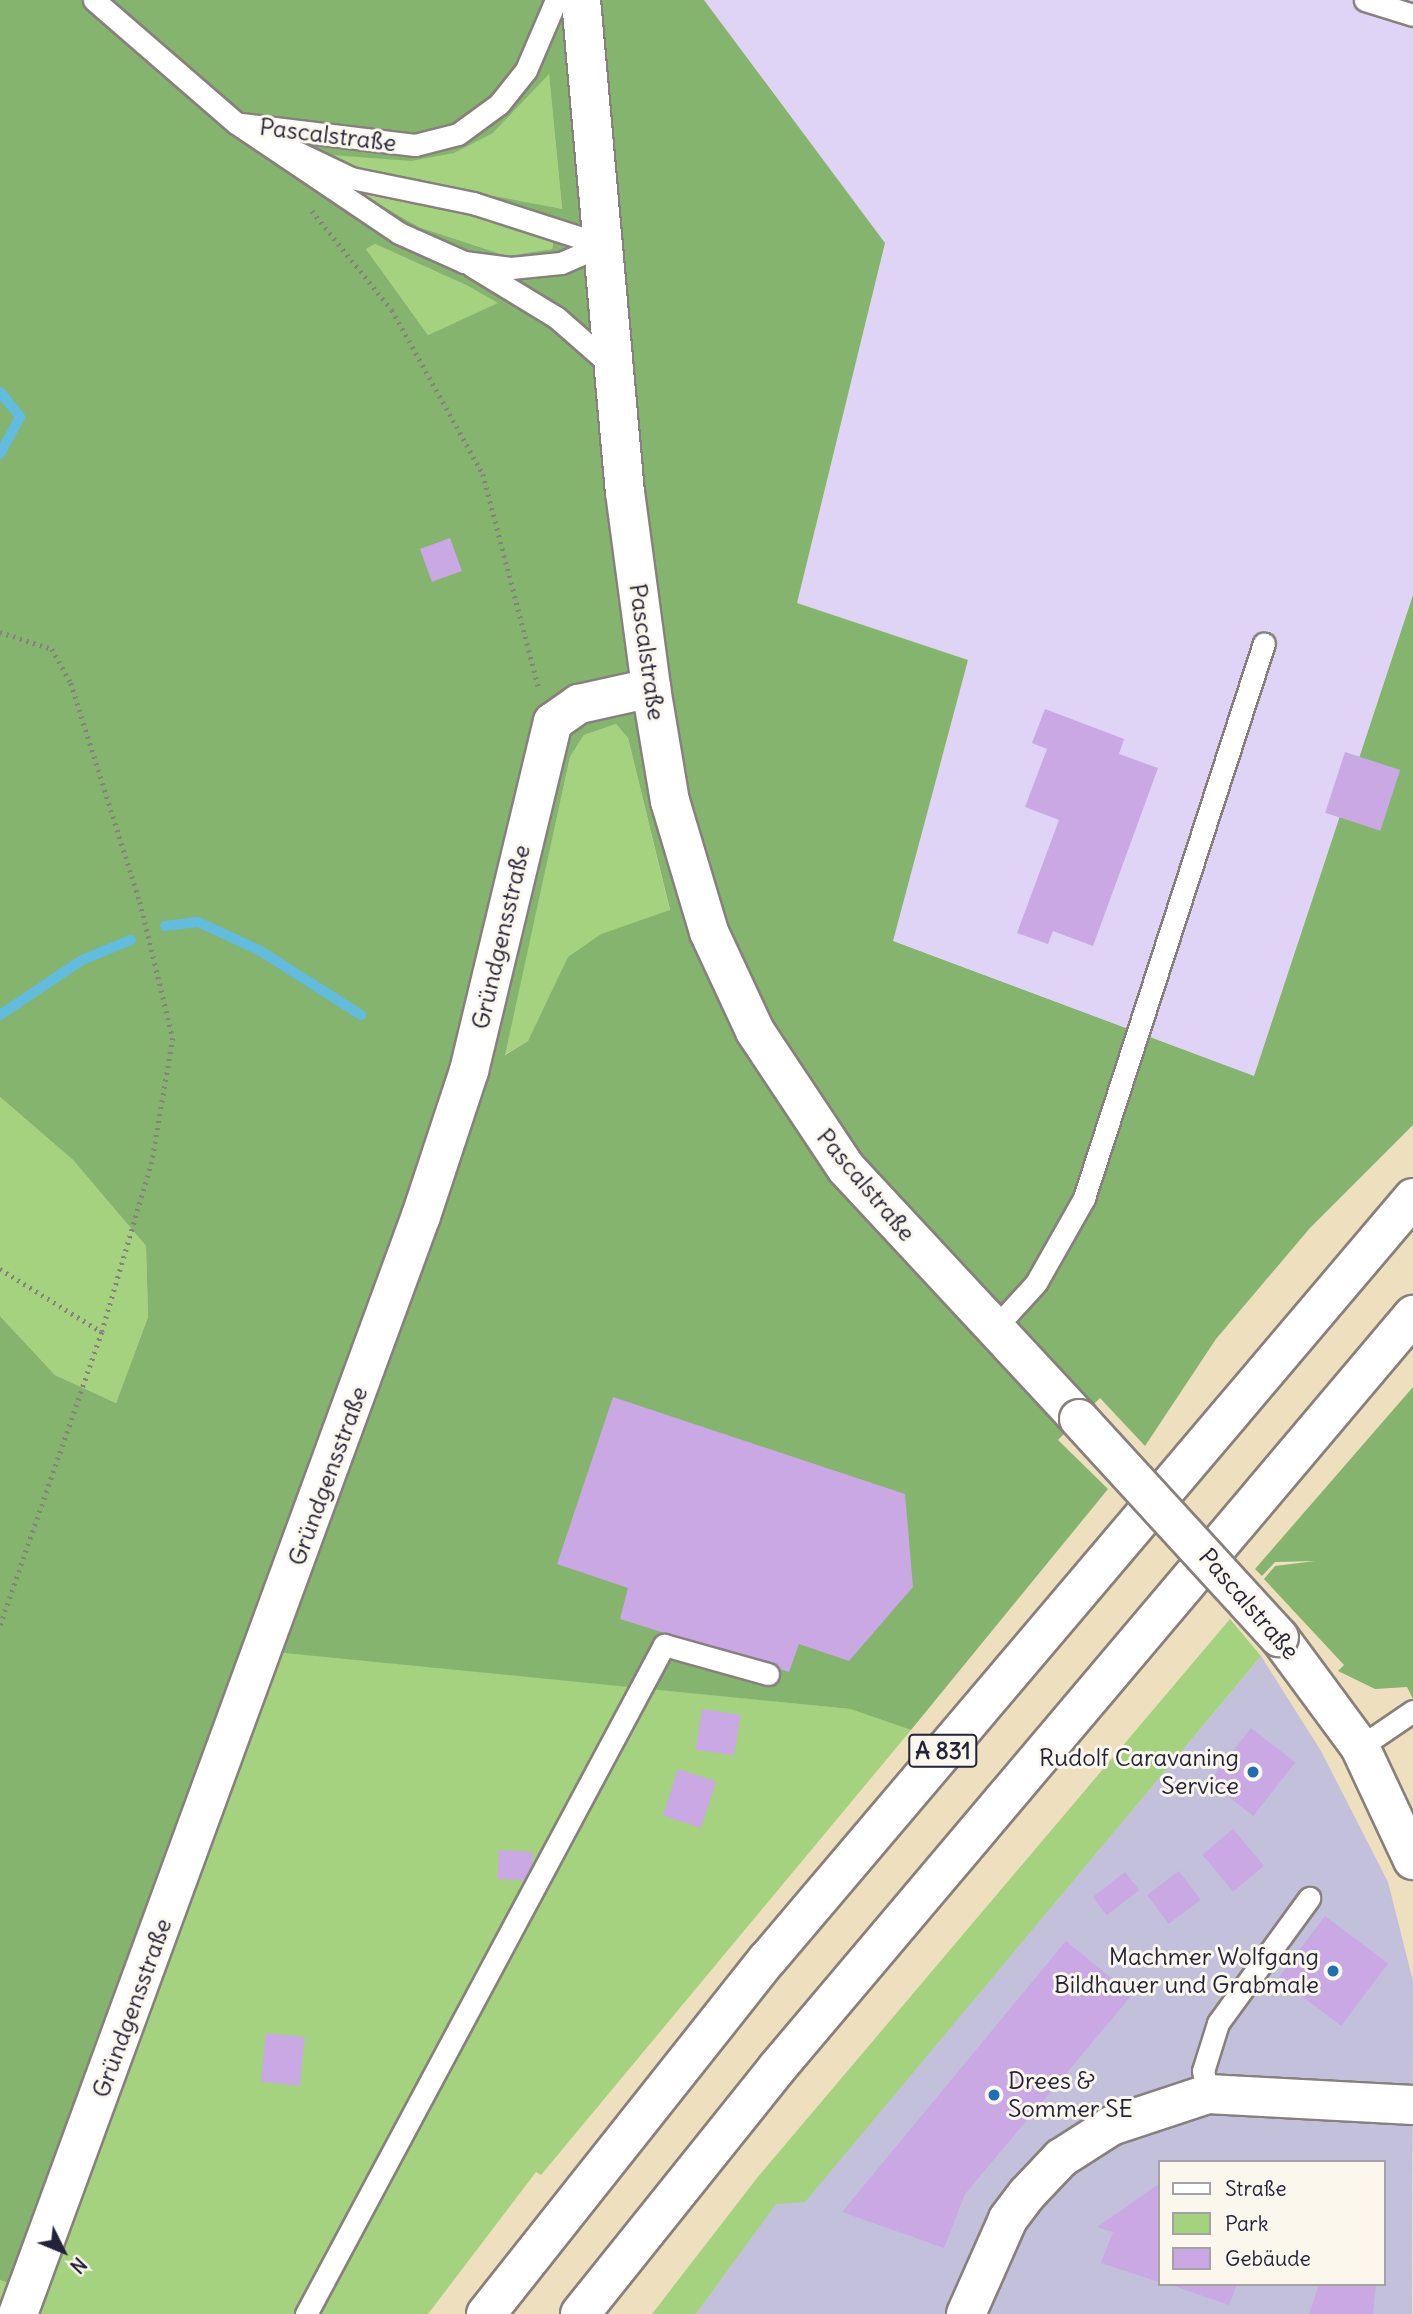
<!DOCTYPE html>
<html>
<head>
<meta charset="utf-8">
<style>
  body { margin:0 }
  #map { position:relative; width:1413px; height:2314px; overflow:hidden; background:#eedfbe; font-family:Delius,sans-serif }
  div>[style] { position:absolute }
  .built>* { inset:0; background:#dfd4f5 }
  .industrial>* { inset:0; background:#c3c0db }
  .green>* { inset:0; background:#a5d27f }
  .forest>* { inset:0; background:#84b46e }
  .stream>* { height:10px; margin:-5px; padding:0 5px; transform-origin:5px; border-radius:5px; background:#62bcdf }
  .building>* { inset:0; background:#c9a8e3; transform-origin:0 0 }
  .path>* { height:4.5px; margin-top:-2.25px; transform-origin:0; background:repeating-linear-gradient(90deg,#88807c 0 2px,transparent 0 7px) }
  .roads { filter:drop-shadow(2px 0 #88807c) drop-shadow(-2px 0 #88807c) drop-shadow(0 2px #88807c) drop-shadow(0 -2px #88807c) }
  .service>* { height:21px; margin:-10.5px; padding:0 10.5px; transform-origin:10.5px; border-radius:10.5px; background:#fff }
  .minor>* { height:38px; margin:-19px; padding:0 19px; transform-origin:19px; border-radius:19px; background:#fff }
  .tertiary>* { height:38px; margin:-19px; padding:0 19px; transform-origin:19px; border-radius:19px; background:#fff }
  .motorway>* { height:38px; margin:-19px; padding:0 19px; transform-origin:19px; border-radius:19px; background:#fff }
  .bridges { filter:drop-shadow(2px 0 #88807c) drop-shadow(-2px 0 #88807c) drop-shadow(0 2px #88807c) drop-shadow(0 -2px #88807c) }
  .tertiary-bridge>* { height:38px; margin:-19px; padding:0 19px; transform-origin:19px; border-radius:19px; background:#fff }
  .dots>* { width:19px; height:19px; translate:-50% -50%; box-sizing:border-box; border:4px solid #fbf7ec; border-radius:50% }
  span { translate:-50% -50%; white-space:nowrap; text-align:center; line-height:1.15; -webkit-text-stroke:6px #fbf7ec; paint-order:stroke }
  .shield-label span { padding:2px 5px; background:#fbf7ec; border:2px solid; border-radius:5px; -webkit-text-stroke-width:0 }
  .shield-label { font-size:23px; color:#22223b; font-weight:700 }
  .street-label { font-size:24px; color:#22223b }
  .poi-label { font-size:24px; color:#22223b }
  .right { translate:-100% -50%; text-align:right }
  .left { translate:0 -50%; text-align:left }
  .legend { position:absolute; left:1158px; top:2160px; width:228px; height:126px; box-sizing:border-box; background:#fbf7ec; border:2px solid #a4a2a5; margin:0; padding:9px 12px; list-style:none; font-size:21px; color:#22223b }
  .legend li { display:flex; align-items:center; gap:14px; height:35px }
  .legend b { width:35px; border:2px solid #a4a2a5 }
  .north { position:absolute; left:28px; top:2216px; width:70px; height:70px; -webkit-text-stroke:5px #fbf7ec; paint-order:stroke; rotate:133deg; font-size:19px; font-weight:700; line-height:28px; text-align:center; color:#22223b }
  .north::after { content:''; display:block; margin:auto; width:24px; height:32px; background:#22223b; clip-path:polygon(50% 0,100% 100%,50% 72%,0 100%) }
</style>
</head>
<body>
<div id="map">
  <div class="built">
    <i style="clip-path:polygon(704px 0,1413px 0,1413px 595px,1254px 1077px,892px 941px,968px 660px,797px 603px,885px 243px)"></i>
  </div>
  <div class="industrial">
    <i style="clip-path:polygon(evenodd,1261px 1656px,1321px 1751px,1388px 1882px,1413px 1981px,1412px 2314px,696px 2314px,776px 2203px,805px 2201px,1261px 1656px,1159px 2162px,1383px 2162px,1383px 2284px,1159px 2284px,1159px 2162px)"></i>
  </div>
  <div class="green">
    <i style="clip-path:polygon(549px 73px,562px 210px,358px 170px,316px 154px,493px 133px)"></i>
    <i style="clip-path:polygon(356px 193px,516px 224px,554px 239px,552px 249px,507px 256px,419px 227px)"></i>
    <i style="clip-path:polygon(375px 244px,468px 286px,499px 303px,428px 335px,366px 249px)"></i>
    <i style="clip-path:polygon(616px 724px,628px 738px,670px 911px,601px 934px,528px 1041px,504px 1055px,570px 757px,584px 735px)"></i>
    <i style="clip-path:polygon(0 1097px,73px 1160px,146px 1246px,148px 1317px,116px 1403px,55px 1375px,0 1316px)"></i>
    <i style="clip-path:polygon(1230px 1619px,1261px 1656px,805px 2202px,776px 2204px,696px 2314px,652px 2314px,757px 2178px)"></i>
    <i style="clip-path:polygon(265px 1650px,850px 1709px,911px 1730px,541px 2175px,536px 2172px,428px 2314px,0 2314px,0 2280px,26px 2290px)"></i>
  </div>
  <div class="forest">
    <i style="clip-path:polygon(evenodd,0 0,704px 0,885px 243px,797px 603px,968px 660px,893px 941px,1254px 1076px,1413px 595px,1413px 1125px,1310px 1228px,1216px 1339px,1145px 1446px,1100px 1398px,1058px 1440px,1108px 1489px,911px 1730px,850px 1709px,265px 1651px,27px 2290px,0 2280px,0 1316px,55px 1375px,116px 1403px,148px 1317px,146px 1246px,73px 1160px,0 1097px,0 0,549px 74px,562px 209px,358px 170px,319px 154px,411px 161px,454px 153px,493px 133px,549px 74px,0 0,359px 193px,516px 224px,554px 239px,552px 249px,507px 256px,419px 227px,359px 193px,0 0,375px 244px,468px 286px,498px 303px,428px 335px,366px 249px,375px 244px,0 0,616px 724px,628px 738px,670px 910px,601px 934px,568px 957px,528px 1041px,505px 1055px,570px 757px,584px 735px,616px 724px)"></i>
    <i style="clip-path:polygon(1413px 1387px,1413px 1699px,1407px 1687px,1375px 1689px,1338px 1671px,1344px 1665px,1264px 1579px,1275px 1566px,1315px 1561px,1275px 1562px,1262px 1576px,1255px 1569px)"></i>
  </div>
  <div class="stream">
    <i style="left:0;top:392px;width:32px;rotate:51deg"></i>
    <i style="left:20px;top:417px;width:42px;rotate:118.4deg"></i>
    <i style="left:165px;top:926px;width:33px;rotate:-7deg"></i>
    <i style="left:198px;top:922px;width:67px;rotate:24.7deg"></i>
    <i style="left:259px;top:950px;width:121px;rotate:32.5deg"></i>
    <i style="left:0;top:1015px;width:99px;rotate:-33.9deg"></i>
    <i style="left:82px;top:960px;width:53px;rotate:-22.2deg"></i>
  </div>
  <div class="building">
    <i style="left:450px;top:538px;width:35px;height:32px;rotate:70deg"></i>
    <i style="clip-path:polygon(1045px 709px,1124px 739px,1119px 754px,1158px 768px,1093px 946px,1053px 931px,1048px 944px,1017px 933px,1059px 820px,1025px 807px,1047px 749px,1032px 743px)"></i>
    <i style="left:1345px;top:752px;width:58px;height:64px;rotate:18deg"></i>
    <i style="clip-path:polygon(613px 1397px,905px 1494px,913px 1587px,849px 1661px,799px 1644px,789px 1672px,620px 1619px,628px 1588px,557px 1564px)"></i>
    <i style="left:702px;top:1709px;width:39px;height:41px;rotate:9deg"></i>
    <i style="left:1251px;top:1728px;width:56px;height:68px;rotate:38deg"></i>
    <i style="left:678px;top:1769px;width:40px;height:49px;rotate:18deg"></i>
    <i style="left:1233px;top:1829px;width:48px;height:40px;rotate:50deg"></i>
    <i style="left:499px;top:1850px;width:34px;height:29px;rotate:3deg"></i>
    <i style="left:1179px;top:1871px;width:36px;height:40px;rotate:53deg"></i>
    <i style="left:1125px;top:1872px;width:23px;height:41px;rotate:52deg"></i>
    <i style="left:1325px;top:1916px;width:79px;height:78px;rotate:37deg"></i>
    <i style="clip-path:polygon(1066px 1941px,1132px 1995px,965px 2194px,944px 2248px,842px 2212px)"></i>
    <i style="left:266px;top:2033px;width:39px;height:49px;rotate:6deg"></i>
    <i style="clip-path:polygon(1159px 2184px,1159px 2282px,1101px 2263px,1113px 2232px,1097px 2227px)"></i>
    <i style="clip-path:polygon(1168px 2284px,1237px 2284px,1229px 2305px)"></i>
    <i style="clip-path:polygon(1319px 2284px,1376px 2284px,1373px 2314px,1309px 2314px)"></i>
  </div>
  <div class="path">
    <i style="left:312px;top:211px;width:127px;rotate:51.1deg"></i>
    <i style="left:392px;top:310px;width:188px;rotate:61deg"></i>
    <i style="left:483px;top:474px;width:222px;rotate:75.4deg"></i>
    <i style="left:0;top:632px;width:55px;rotate:18.1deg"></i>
    <i style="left:52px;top:649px;width:39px;rotate:61deg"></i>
    <i style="left:71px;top:683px;width:230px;rotate:72.5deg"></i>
    <i style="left:140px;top:902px;width:140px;rotate:76.4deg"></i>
    <i style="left:173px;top:1038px;width:126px;rotate:99.6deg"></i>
    <i style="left:152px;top:1162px;width:177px;rotate:106.4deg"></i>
    <i style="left:102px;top:1332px;width:311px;rotate:109.1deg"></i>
    <i style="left:0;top:1269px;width:120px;rotate:31.7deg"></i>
  </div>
  <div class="roads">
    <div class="service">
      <i style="left:94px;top:0;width:188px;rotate:40.9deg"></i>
      <i style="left:236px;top:123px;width:197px;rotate:34deg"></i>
      <i style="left:399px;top:233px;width:71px;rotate:24deg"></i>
      <i style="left:464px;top:262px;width:47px;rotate:7.3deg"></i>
      <i style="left:511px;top:268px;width:50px;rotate:-5.7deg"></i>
      <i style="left:561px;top:263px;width:46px;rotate:-23.2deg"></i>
      <i style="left:1365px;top:0;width:50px;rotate:17.4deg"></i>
      <i style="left:241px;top:124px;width:175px;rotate:6.9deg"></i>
      <i style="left:415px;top:145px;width:44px;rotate:-14.3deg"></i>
      <i style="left:458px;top:134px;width:51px;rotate:-36.2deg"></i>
      <i style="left:499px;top:104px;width:43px;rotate:-51.5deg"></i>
      <i style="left:526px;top:70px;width:76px;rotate:-66.8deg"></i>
      <i style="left:282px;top:145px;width:76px;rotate:25.6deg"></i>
      <i style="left:351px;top:178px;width:125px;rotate:11.6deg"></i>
      <i style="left:473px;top:203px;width:137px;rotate:17.9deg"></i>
      <i style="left:472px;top:266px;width:98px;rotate:31.3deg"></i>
      <i style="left:556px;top:317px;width:76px;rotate:41.3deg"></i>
      <i style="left:994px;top:1329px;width:62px;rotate:-47.6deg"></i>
      <i style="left:1036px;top:1283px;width:98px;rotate:-60.5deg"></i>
      <i style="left:1084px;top:1198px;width:583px;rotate:-72.03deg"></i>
      <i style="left:1360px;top:1747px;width:64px;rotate:-34.2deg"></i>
      <i style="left:1208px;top:2094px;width:24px;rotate:-102deg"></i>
      <i style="left:1203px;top:2071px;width:50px;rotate:-72.6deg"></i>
      <i style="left:1218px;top:2023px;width:155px;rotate:-53.9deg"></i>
      <i style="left:306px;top:2314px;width:759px;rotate:-61.85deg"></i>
      <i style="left:664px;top:1645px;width:108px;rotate:15.6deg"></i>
    </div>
    <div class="minor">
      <i style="left:18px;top:2314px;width:1170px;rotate:-69.85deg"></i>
      <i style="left:421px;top:1216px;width:153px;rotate:-71.7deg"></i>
      <i style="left:469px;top:1071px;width:359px;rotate:-76.5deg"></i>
      <i style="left:553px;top:722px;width:32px;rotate:-35deg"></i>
      <i style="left:579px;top:704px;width:74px;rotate:-12.5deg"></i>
      <i style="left:966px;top:2314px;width:104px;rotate:-66.1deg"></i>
      <i style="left:1008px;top:2219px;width:31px;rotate:-53deg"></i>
      <i style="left:1027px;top:2194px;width:50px;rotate:-46.6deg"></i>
      <i style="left:1061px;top:2158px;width:59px;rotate:-32.6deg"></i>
      <i style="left:1111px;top:2126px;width:102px;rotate:-18.3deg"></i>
      <i style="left:1208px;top:2094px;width:205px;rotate:3.1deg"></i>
    </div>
    <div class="tertiary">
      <i style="left:581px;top:0;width:494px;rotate:84.9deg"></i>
      <i style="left:625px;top:492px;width:198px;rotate:82.4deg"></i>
      <i style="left:651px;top:688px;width:115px;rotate:80.5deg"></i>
      <i style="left:670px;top:801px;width:137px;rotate:73.4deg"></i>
      <i style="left:709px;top:932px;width:109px;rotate:65.1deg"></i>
      <i style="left:755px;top:1031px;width:164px;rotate:56.4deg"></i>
      <i style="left:846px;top:1168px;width:342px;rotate:47.1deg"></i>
      <i style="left:1279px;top:1637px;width:137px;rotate:53.6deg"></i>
      <i style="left:1360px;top:1747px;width:125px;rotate:64.9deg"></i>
    </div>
    <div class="motorway">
      <i style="left:486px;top:2314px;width:452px;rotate:-51.6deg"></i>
      <i style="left:767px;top:1960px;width:999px;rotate:-49.71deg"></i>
      <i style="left:580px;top:2314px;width:315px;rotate:-51.3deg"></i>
      <i style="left:777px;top:2068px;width:986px;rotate:-49.81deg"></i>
    </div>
  </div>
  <div class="bridges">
    <div class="tertiary-bridge">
      <i style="left:1079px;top:1419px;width:296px;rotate:47.5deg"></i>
    </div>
  </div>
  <div class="dots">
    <i style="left:1253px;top:1772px;background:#1f6fb2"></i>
    <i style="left:1333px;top:1971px;background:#1f6fb2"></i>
    <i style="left:994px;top:2095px;background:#1f6fb2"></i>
  </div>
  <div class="shield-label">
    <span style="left:943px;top:1751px">A 831</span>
  </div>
  <div class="street-label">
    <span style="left:328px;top:135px;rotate:7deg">Pascalstraße</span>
    <span style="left:647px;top:652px;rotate:82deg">Pascalstraße</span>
    <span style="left:501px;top:937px;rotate:-77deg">Gründgensstraße</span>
    <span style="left:866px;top:1185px;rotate:50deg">Pascalstraße</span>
    <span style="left:328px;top:1476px;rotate:-70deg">Gründgensstraße</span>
    <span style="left:1249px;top:1604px;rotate:49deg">Pascalstraße</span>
    <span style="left:132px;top:2008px;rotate:-70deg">Gründgensstraße</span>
  </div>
  <div class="poi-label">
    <span class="right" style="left:1239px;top:1772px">Rudolf Caravaning<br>Service</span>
    <span class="right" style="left:1319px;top:1971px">Machmer Wolfgang<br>Bildhauer und Grabmale</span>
    <span class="left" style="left:1008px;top:2095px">Drees &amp;<br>Sommer SE</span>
  </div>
  <ul class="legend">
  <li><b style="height:9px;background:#fff"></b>Straße</li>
  <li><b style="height:19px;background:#a5d27f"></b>Park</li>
  <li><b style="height:19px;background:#c9a8e3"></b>Gebäude</li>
  </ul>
  <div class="north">N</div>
</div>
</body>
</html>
